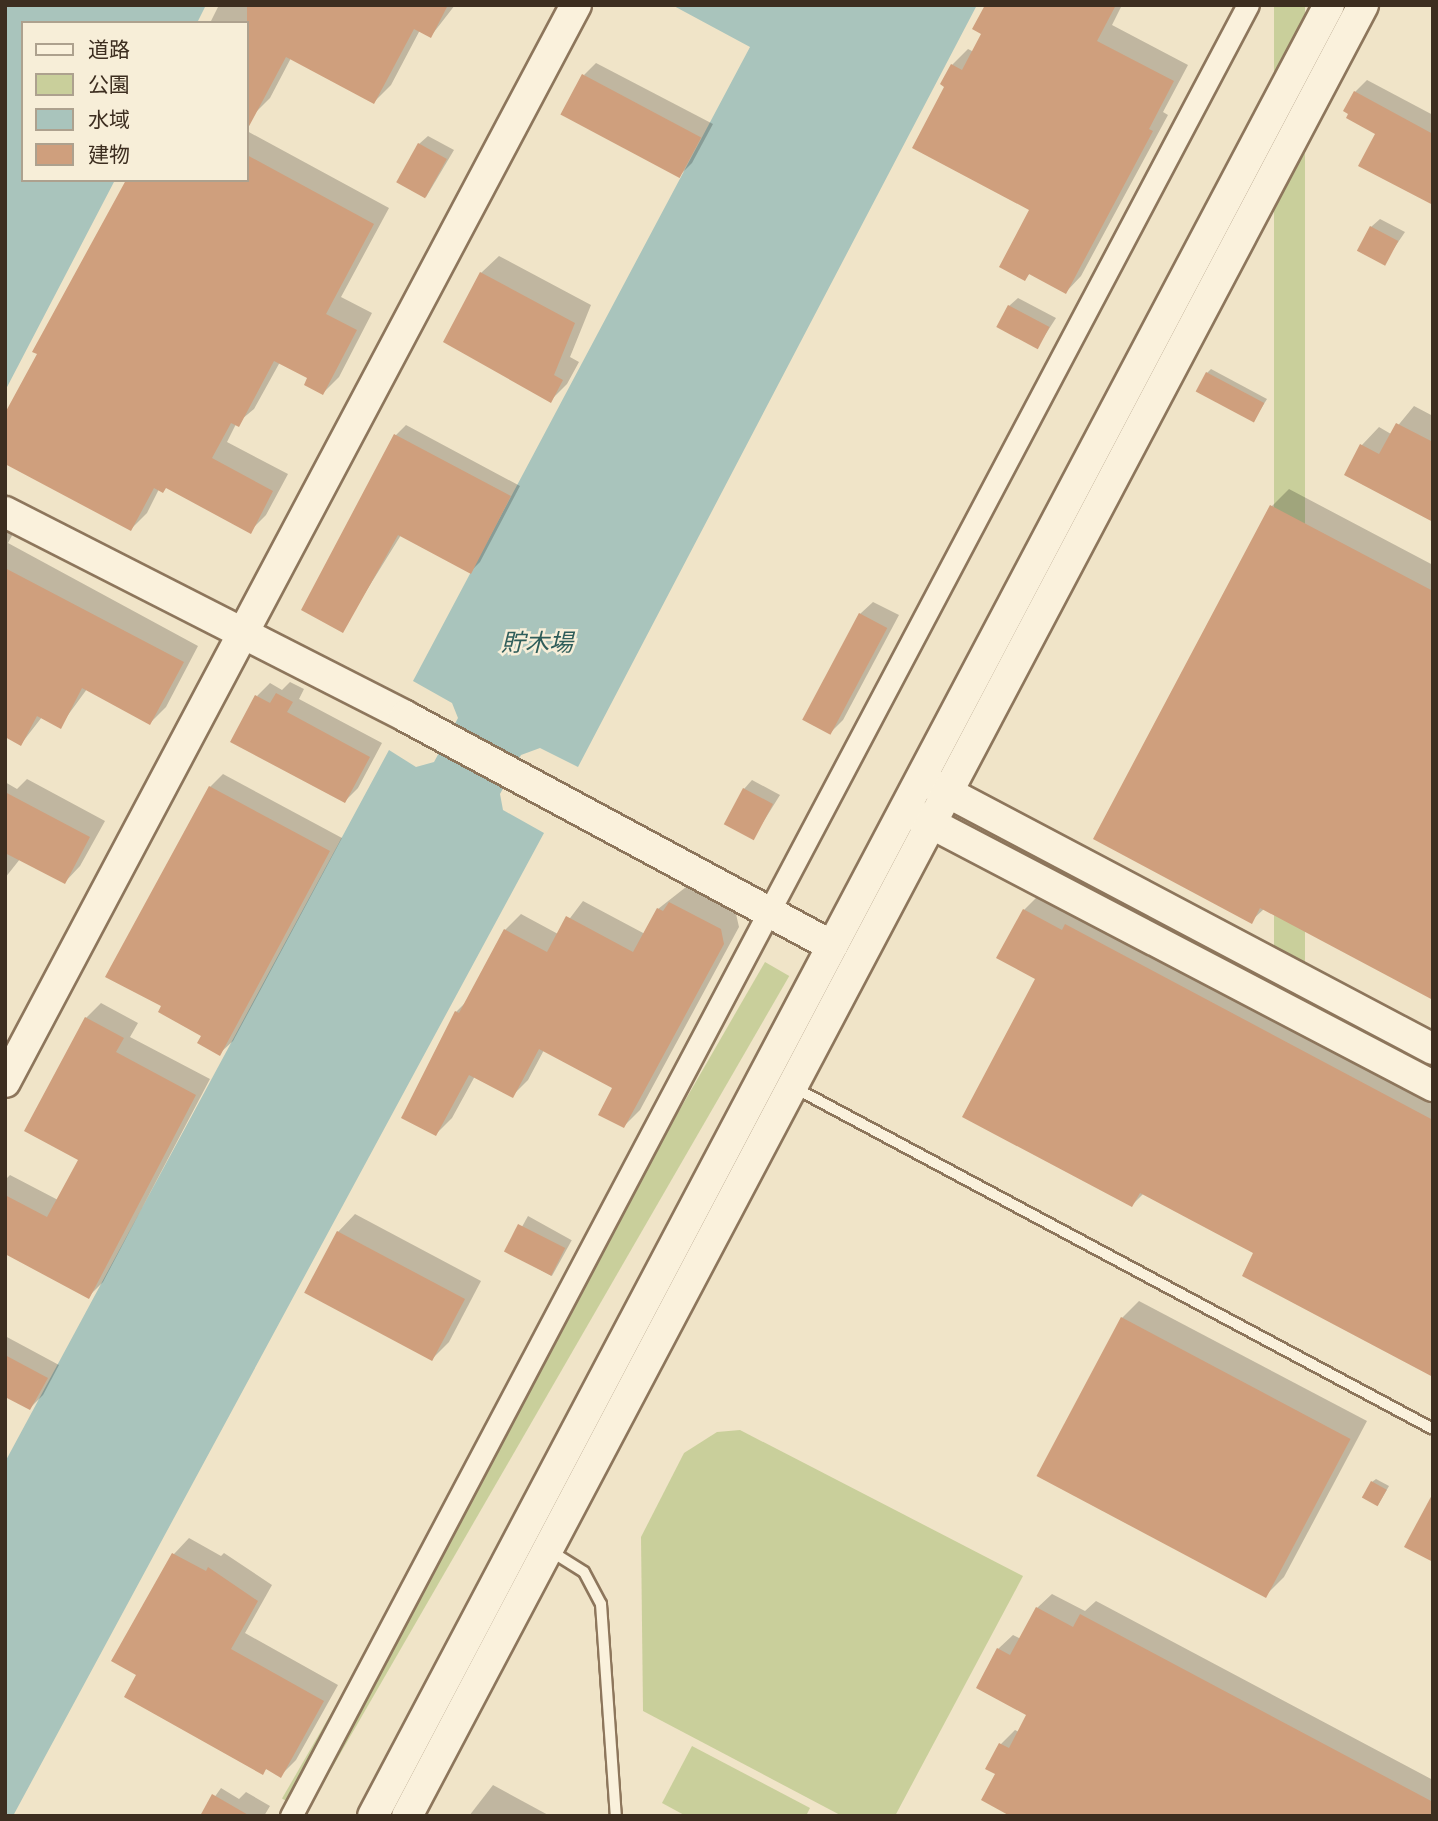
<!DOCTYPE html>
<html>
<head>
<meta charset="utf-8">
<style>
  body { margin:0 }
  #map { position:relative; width:1438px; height:1821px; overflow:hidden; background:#f0e4c8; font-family:Spectral,"Noto Sans JP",serif }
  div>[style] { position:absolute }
  .green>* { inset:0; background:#c9cf9b; transform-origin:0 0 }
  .water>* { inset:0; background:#a9c4bc }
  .shadow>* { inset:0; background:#0003; transform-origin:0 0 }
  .building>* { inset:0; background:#cf9f7d; transform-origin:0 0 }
  .roads { filter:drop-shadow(2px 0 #8d765c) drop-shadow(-2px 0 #8d765c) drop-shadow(0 2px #8d765c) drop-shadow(0 -2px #8d765c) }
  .lane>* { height:10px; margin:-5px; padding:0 5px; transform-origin:5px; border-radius:5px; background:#faf1dc }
  .street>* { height:21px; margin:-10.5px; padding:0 10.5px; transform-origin:10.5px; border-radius:10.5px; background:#faf1dc }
  .secondary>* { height:30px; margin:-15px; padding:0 15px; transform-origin:15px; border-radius:15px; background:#faf1dc }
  span { translate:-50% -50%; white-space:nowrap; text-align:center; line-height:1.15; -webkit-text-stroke:5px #f7eed8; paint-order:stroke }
  .water-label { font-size:24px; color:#2f5d5a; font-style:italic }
  .frame { position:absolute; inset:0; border:7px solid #3d2e20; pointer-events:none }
  .legend { position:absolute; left:21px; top:21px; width:228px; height:161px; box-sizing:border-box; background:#f7eed8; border:2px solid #ada18e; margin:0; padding:9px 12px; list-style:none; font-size:21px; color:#3d2e20 }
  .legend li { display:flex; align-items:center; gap:14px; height:35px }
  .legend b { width:35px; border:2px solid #ada18e }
</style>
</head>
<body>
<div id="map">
  <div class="green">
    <i style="left:1274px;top:5px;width:31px;height:987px"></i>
    <i style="left:765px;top:962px;width:28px;height:966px;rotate:30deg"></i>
    <i style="clip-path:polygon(740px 1430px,1023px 1576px,895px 1816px,842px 1816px,643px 1711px,641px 1537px,684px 1453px,717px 1432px)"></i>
    <i style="clip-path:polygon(692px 1746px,810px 1808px,806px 1816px,686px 1816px,662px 1803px)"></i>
  </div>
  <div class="water">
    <i style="clip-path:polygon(5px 5px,206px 5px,197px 23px,23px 23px,23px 180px,115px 180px,5px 391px)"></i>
    <i style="clip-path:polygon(672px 5px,977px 5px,578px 767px,540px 748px,521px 755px,500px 794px,503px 810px,544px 833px,13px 1816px,5px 1816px,5px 1462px,389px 750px,416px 767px,434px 762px,458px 718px,452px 703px,413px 681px,750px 47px)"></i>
  </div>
  <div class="shadow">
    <i style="clip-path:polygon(219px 5px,455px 5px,431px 36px,420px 30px,391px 85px,374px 102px,291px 58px,270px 98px,253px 115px,247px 111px,247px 23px,210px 23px)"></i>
    <i style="clip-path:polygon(987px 5px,1122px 5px,1112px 25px,1188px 65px,1163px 112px,1168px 115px,1081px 276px,1066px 292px,1030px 273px,1025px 279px,1031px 209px,947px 86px,952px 65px,968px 49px,974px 52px,984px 33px)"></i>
    <i style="clip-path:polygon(596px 63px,713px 124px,692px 163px,679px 176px,584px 75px)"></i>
    <i style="clip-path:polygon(1367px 80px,1433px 115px,1433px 198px,1377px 133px,1355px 92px)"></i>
    <i style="clip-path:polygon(247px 131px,389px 208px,341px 297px,372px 313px,339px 377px,323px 393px,310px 377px,280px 362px,254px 409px,236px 424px,227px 442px,288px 474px,266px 515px,250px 531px,167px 487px,159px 489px,147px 513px,131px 529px,247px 180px)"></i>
    <i style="clip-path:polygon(428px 136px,454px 150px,426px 197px,419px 144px)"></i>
    <i style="clip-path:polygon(1380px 219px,1405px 232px,1384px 263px,1371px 227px)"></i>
    <i style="clip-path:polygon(499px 256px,591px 305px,570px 357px,579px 362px,567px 384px,550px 401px,481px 273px)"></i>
    <i style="clip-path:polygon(1018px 298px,1056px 318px,1038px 346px,1009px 306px)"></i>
    <i style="clip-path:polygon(1211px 369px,1267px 399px,1254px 420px,1207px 373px)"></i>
    <i style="clip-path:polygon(1414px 406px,1433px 416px,1433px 520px,1346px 474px,1362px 445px,1379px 427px,1391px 434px)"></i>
    <i style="clip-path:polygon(406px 425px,520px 486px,480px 562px,470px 572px,401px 535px,342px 630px,396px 435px)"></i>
    <i style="clip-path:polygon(1289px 489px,1433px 565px,1433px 998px,1264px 909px,1251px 921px,1272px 506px)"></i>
    <i style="clip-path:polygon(5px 524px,15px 530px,8px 543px,198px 646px,166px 707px,150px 723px,87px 689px,60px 726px,42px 717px,21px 744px,5px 735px)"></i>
    <i style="clip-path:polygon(873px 602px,899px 615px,843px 720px,830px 733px,860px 614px)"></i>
    <i style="clip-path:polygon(290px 682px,304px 689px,299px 699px,382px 743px,358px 788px,345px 801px,257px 696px,270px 683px,282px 690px)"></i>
    <i style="clip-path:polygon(223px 774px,342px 838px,233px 1041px,220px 1053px,203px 1035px,210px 787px)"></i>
    <i style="clip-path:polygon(27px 779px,105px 821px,80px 866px,65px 882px,20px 859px,5px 878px,5px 782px,17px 789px)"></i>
    <i style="clip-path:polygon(752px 780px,780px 795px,753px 838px,744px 789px)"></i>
    <i style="clip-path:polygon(686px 887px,736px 914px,739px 927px,640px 1110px,624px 1126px,615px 1087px,544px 1050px,528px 1080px,512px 1096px,475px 1076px,452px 1118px,436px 1134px,456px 1012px,468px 1000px,505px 930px,521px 914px,558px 934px,583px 901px,645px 934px,658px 909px)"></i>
    <i style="clip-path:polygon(1041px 893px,1433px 1094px,1433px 1376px,1256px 1253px,1144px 1193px,1132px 1205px,1038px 979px,1024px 910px)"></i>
    <i style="clip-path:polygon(101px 1003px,138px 1023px,130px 1037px,210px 1079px,103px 1282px,88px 1297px,5px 1252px,5px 1180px,10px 1175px,58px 1200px,80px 1159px,86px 1018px)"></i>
    <i style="clip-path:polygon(355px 1214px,481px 1281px,449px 1342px,432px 1359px,338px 1232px)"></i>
    <i style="left:528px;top:1216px;width:50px;height:41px;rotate:29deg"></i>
    <i style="clip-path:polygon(1139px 1301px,1367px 1421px,1284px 1577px,1267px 1594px,1122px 1318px)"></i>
    <i style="clip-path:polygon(5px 1336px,59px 1365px,43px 1395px,30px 1408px,5px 1395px)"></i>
    <i style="clip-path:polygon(1376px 1479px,1389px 1486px,1378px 1505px,1372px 1482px)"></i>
    <i style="clip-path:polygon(189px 1538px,221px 1556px,224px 1553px,272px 1585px,245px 1633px,338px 1685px,296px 1760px,281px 1775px,267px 1768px,263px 1772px,139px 1674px,113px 1660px,174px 1554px)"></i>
    <i style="clip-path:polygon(1052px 1594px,1085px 1611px,1096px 1601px,1433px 1780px,1433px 1816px,997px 1773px,1001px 1744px,1015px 1730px,1019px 1732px,1029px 1714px,998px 1649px,1013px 1635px,1021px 1639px,1037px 1608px)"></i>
    <i style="clip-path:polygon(493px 1785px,550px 1816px,469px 1816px)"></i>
    <i style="clip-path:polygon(221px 1788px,239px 1799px,246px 1792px,270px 1806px,264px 1816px,211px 1816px,204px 1812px)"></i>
  </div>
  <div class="building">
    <i style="clip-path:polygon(247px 5px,448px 5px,431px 38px,414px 29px,374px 104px,286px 57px,247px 130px)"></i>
    <i style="clip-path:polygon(985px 5px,1116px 5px,1097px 41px,1174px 81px,1149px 129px,1153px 131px,1066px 294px,1029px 274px,1025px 281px,999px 267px,1029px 210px,912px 148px,944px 87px,940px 84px,951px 64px,962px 70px,981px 34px,972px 29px)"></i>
    <i style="left:582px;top:74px;width:135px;height:46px;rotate:28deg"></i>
    <i style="clip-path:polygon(1354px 91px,1433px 134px,1433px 205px,1358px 166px,1375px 134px,1346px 118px,1348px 114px,1343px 111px)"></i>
    <i style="left:418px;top:143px;width:33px;height:45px;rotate:29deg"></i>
    <i style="clip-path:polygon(247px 155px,374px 224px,326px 314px,357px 330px,323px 395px,304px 385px,307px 378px,274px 361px,239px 427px,231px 423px,212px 458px,273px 491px,251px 534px,166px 488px,163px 493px,154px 488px,131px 531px,5px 464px,5px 413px,37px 354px,32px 352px,126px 180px,247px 180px)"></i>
    <i style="left:1370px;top:226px;width:32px;height:28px;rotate:28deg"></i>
    <i style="clip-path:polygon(480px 272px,575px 323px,554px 375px,563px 380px,551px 403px,443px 342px)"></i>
    <i style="left:1008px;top:305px;width:47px;height:25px;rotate:28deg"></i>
    <i style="left:1206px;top:372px;width:66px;height:22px;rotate:28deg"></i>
    <i style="clip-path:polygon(1396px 423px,1433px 442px,1433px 522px,1344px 475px,1360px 444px,1379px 454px)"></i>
    <i style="clip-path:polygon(394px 434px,511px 496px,471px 574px,398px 535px,343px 633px,301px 610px)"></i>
    <i style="clip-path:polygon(1270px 505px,1433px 591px,1433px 1000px,1260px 908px,1252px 924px,1093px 839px)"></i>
    <i style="clip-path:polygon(5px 568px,184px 662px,150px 725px,82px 688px,61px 729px,37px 716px,21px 746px,5px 737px)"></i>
    <i style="left:859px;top:613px;width:32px;height:121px;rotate:28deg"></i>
    <i style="clip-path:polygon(276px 693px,293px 702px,287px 712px,370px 757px,345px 803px,230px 742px,255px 695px,270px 703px)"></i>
    <i style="clip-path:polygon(209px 786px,330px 851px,220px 1056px,197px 1043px,201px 1036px,158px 1012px,161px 1006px,105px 977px)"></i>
    <i style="left:743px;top:788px;width:34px;height:41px;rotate:28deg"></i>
    <i style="clip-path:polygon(5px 792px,90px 837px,65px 884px,5px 853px)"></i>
    <i style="clip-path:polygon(669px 902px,721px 929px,724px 944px,624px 1128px,598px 1115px,612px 1088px,539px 1049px,513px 1098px,469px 1075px,436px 1136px,401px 1118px,455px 1011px,459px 1013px,504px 929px,547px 952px,566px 916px,633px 952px,657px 908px,663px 911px)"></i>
    <i style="clip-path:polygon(1023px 909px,1062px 930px,1065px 924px,1433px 1120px,1433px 1377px,1242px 1276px,1253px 1253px,1140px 1193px,1132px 1207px,962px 1117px,1035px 979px,996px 958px)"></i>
    <i style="clip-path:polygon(85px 1017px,124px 1038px,116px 1052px,196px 1095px,89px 1299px,5px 1254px,5px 1195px,47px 1217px,78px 1160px,24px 1131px)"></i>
    <i style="left:518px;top:1224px;width:53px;height:31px;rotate:27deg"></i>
    <i style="left:337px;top:1231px;width:145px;height:70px;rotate:28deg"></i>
    <i style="left:1121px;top:1317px;width:260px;height:180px;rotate:28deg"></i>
    <i style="clip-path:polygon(5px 1355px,48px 1378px,30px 1410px,5px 1397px)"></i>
    <i style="left:1371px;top:1481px;width:18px;height:19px;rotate:29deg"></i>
    <i style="clip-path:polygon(1433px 1493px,1433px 1562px,1404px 1547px)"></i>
    <i style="clip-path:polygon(172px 1553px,206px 1571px,208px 1567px,258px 1601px,231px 1649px,324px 1701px,281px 1778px,266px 1769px,263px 1775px,124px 1697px,136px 1675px,111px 1661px)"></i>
    <i style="clip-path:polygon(1036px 1607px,1073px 1627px,1080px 1614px,1433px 1802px,1433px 1816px,1010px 1816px,981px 1800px,995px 1774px,985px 1769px,999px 1743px,1009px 1748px,1026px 1715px,976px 1688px,997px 1648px,1010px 1655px)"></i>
    <i style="clip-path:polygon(212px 1794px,250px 1816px,200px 1816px)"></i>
  </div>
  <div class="roads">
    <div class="lane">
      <i style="left:795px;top:1088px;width:723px;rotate:28.12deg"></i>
      <i style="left:549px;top:1550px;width:41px;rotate:32.2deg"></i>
      <i style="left:584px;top:1572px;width:36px;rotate:62deg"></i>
      <i style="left:601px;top:1604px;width:213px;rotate:86deg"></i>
    </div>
    <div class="street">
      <i style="left:291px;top:1816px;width:2048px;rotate:-62.15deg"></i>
    </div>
    <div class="secondary">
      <i style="left:5px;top:512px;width:449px;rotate:27deg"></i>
      <i style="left:405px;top:716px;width:485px;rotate:28.3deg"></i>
      <i style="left:930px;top:783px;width:569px;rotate:27.87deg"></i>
      <i style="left:915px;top:815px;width:585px;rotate:27.62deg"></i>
      <i style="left:5px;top:1082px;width:1219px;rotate:-62.07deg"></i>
      <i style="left:373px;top:1816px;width:2048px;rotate:-62.17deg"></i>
      <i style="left:407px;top:1816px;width:2048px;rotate:-62.17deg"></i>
    </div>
  </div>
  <div class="water-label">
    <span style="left:537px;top:645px">貯木場</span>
  </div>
  <div class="frame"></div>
  <ul class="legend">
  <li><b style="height:9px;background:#faf1dc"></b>道路</li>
  <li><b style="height:19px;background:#c9cf9b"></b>公園</li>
  <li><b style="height:19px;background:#a9c4bc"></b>水域</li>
  <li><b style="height:19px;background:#cf9f7d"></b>建物</li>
  </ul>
</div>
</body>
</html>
